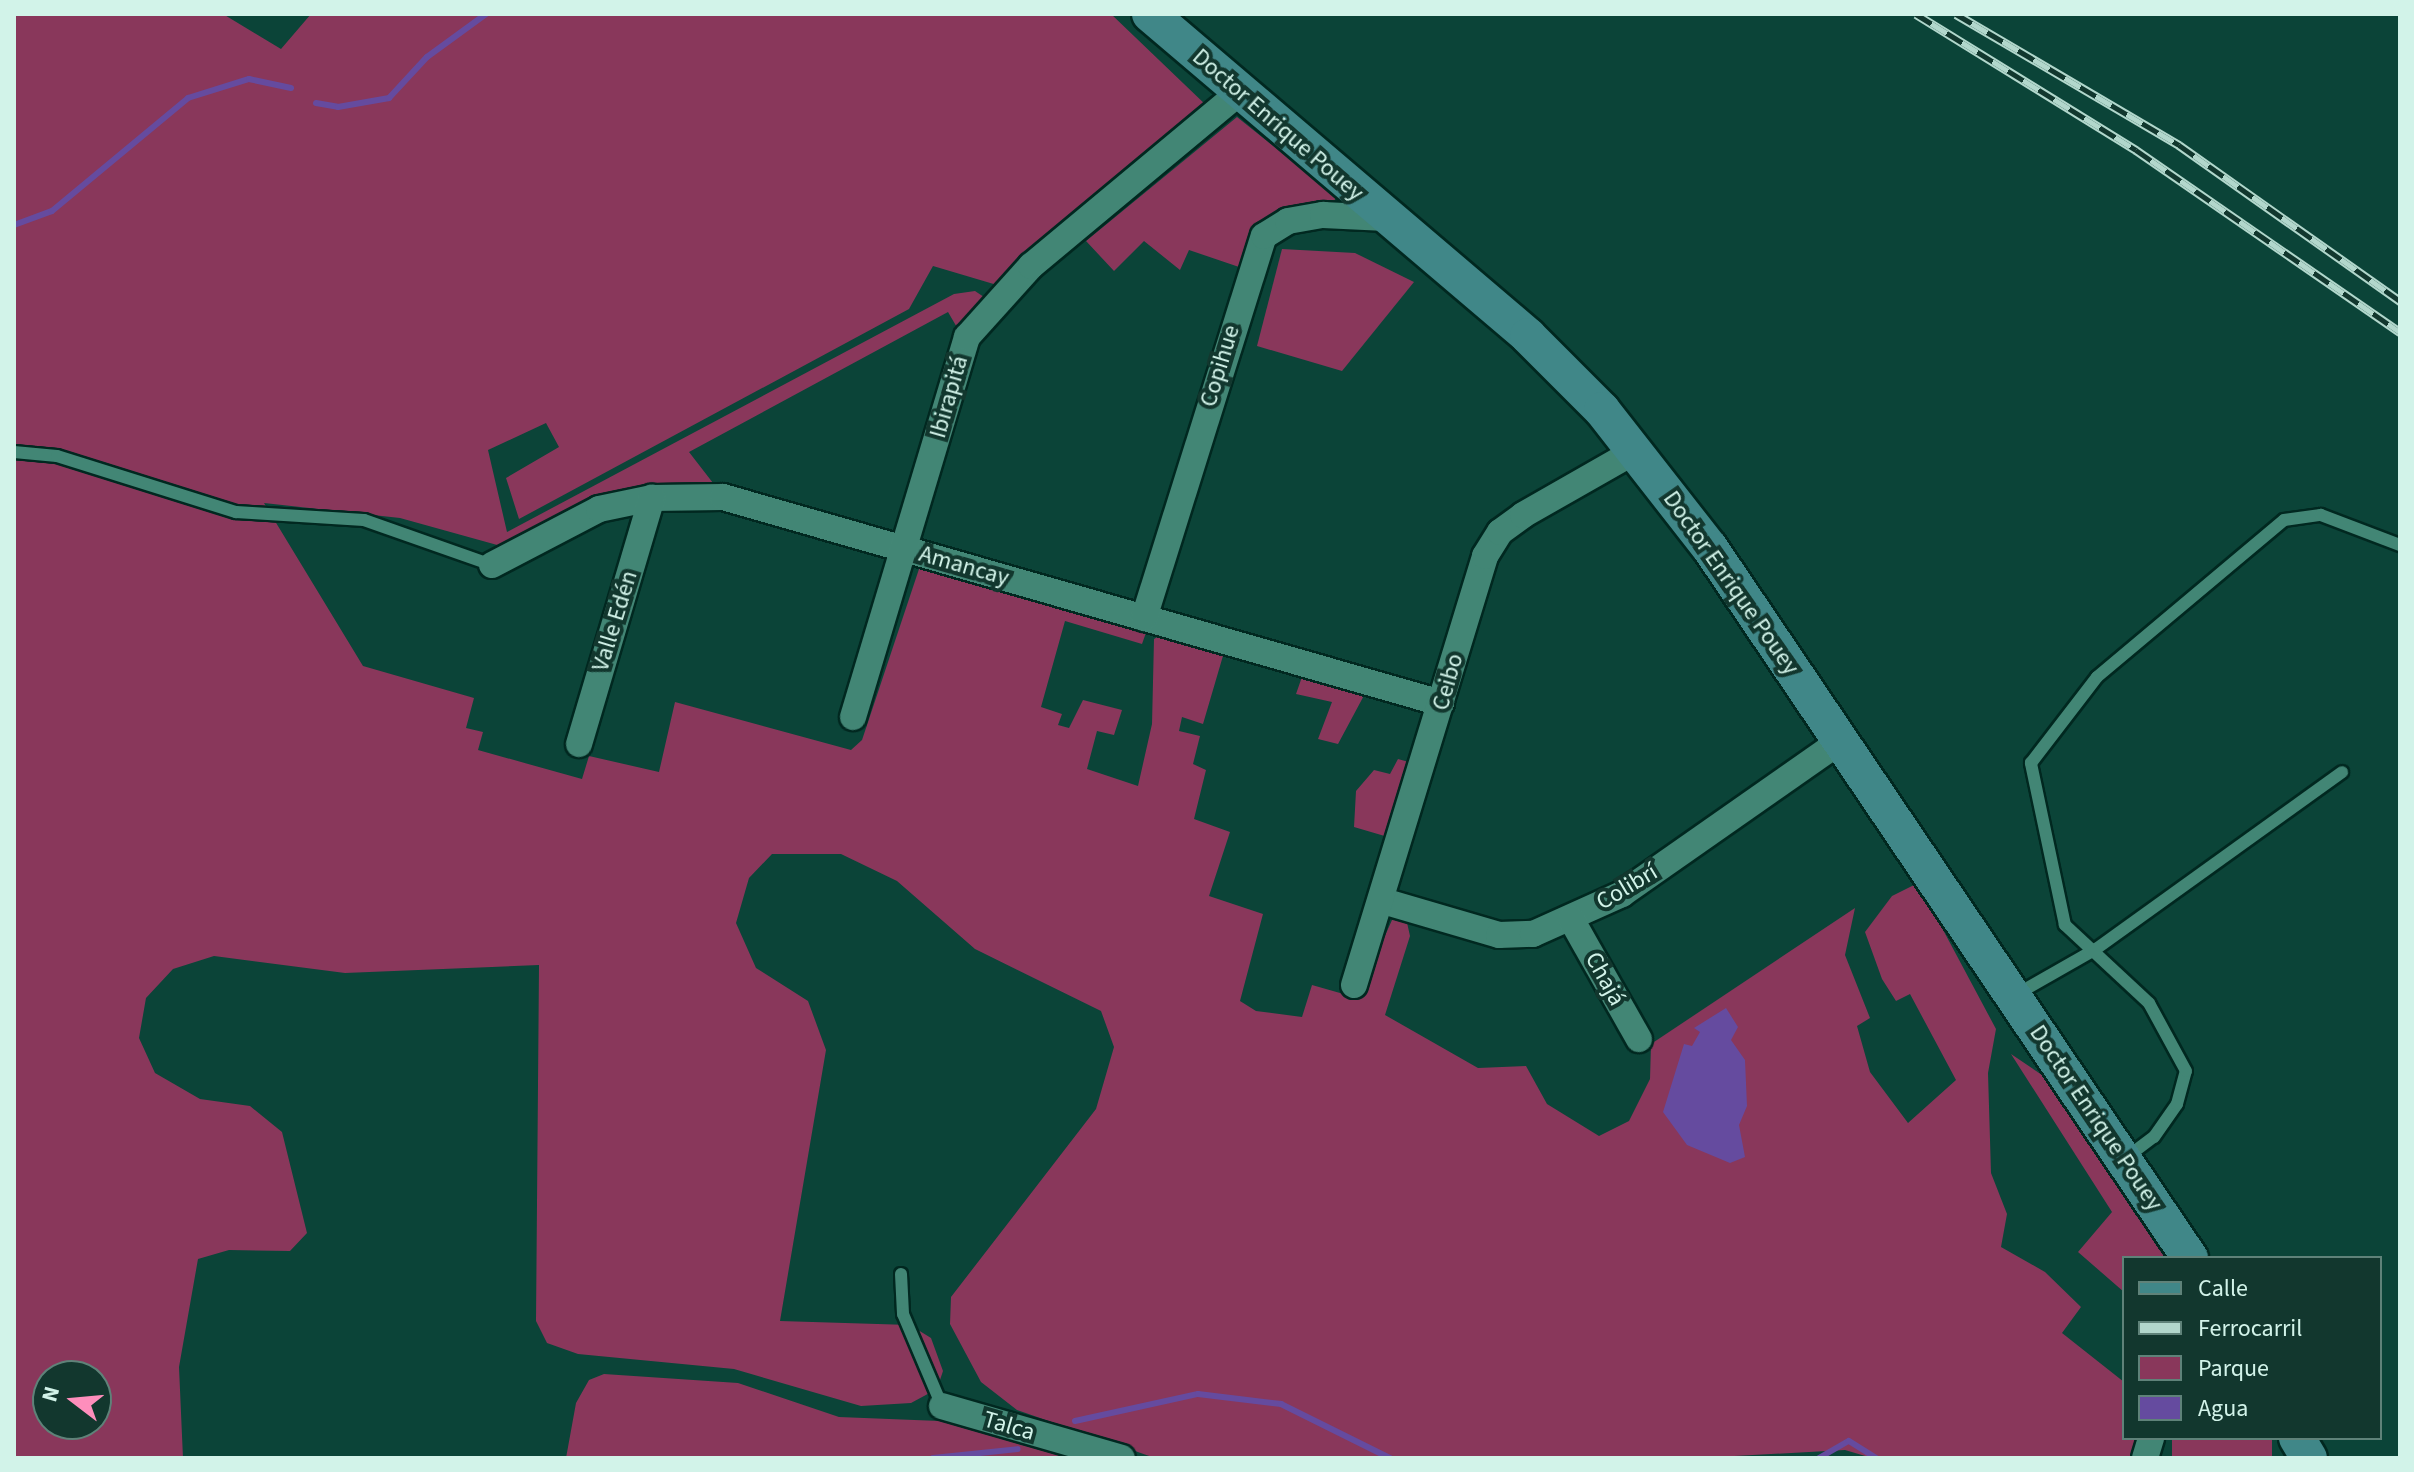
<!DOCTYPE html>
<html>
<head>
<meta charset="utf-8">
<style>
  body { margin:0 }
  #map { position:relative; width:2414px; height:1472px; overflow:hidden; background:#0b4438; font-family:"Source Sans 3",sans-serif }
  div>[style] { position:absolute }
  .green>* { inset:0; background:#89375b; transform-origin:0 0 }
  .water>* { inset:0; background:#654b9f }
  .stream>* { height:6px; margin:-3px; padding:0 3px; transform-origin:3px; border-radius:3px; background:#654b9f }
  .roads { filter:drop-shadow(2px 0 #012820) drop-shadow(-2px 0 #012820) drop-shadow(0 2px #012820) drop-shadow(0 -2px #012820) }
  .lane>* { height:12px; margin:-6px; padding:0 6px; transform-origin:6px; border-radius:6px; background:#428675 }
  .street>* { height:26px; margin:-13px; padding:0 13px; transform-origin:13px; border-radius:13px; background:#428675 }
  .secondary>* { height:36px; margin:-18px; padding:0 18px; transform-origin:18px; border-radius:18px; background:#408788 }
  .rail>* { height:9px; margin-top:-4.5px; transform-origin:0; background:repeating-linear-gradient(90deg,#12372e 0 18px,#b2d7cc 0 36px); box-sizing:border-box; border-block:2px solid #b2d7cc }
  span { translate:-50% -50%; white-space:nowrap; text-align:center; line-height:1.15; -webkit-text-stroke:8px #12372e; paint-order:stroke }
  .street-label { font-size:24px; color:#d2f3e9 }
  .frame { position:absolute; inset:0; border:16px solid #d2f3e9; pointer-events:none }
  .legend { position:absolute; left:2122px; top:1256px; width:260px; height:184px; box-sizing:border-box; background:#12372e; border:2px solid #5f8279; margin:0; padding:10px 14px; list-style:none; font-size:24px; color:#d2f3e9 }
  .legend li { display:flex; align-items:center; gap:16px; height:40px }
  .legend b { width:40px; border:2px solid #5f8279 }
  .north { position:absolute; left:32px; top:1360px; width:80px; height:80px; box-sizing:border-box; background:#12372e; border:2px solid #5f8279; border-radius:50%; rotate:286deg; font-size:22px; font-weight:700; line-height:32px; text-align:center; color:#d2f3e9 }
  .north::after { content:''; display:block; margin:auto; width:28px; height:36px; background:#fe8ebc; clip-path:polygon(50% 0,100% 100%,50% 72%,0 100%) }
</style>
</head>
<body>
<div id="map">
  <div class="green">
    <i style="clip-path:polygon(evenodd,14px 14px,223px 14px,281px 49px,311px 14px,1111px 14px,1208px 107px,997px 285px,933px 266px,909px 309px,519px 519px,506px 478px,559px 447px,546px 423px,488px 450px,507px 532px,954px 294px,975px 291px,993px 303px,969px 348px,948px 312px,689px 452px,713px 483px,588px 507px,508px 548px,400px 518px,264px 503px,363px 666px,474px 698px,466px 728px,483px 732px,478px 750px,582px 779px,589px 756px,659px 772px,675px 702px,851px 750px,862px 740px,920px 566px,1148px 627px,1142px 644px,1065px 621px,1041px 707px,1062px 714px,1058px 725px,1069px 728px,1083px 700px,1122px 710px,1114px 735px,1097px 731px,1087px 769px,1138px 786px,1152px 724px,1154px 639px,1166px 632px,1225px 649px,1203px 724px,1182px 717px,1179px 731px,1200px 736px,1193px 764px,1206px 770px,1194px 819px,1230px 832px,1209px 896px,1263px 914px,1240px 1001px,1256px 1011px,1302px 1017px,1312px 985px,1347px 995px,1363px 985px,1392px 920px,1404px 909px,1410px 936px,1385px 1015px,1478px 1068px,1526px 1066px,1547px 1104px,1599px 1136px,1629px 1121px,1650px 1079px,1651px 1044px,1855px 908px,1845px 955px,1870px 1018px,1857px 1026px,1870px 1072px,1908px 1123px,1956px 1080px,1910px 994px,1896px 1001px,1882px 979px,1865px 932px,1892px 896px,1918px 883px,1996px 1029px,1988px 1073px,1991px 1173px,2007px 1214px,2001px 1247px,2045px 1272px,2081px 1307px,2062px 1333px,2124px 1382px,2124px 1438px,2154px 1438px,2146px 1458px,1872px 1458px,1845px 1450px,1698px 1458px,1155px 1458px,1017px 1410px,981px 1382px,950px 1324px,951px 1297px,1096px 1109px,1114px 1047px,1101px 1011px,975px 949px,897px 881px,841px 854px,772px 854px,749px 878px,736px 923px,756px 968px,808px 1001px,826px 1050px,780px 1321px,910px 1325px,931px 1338px,943px 1371px,937px 1389px,911px 1403px,861px 1406px,734px 1369px,578px 1354px,547px 1343px,536px 1321px,539px 965px,345px 973px,214px 956px,173px 969px,146px 998px,139px 1038px,155px 1073px,200px 1099px,250px 1106px,282px 1132px,307px 1233px,290px 1251px,229px 1250px,198px 1259px,179px 1367px,183px 1458px,14px 1458px,14px 14px,48px 1376px,96px 1376px,96px 1424px,48px 1424px,48px 1376px)"></i>
    <i style="clip-path:polygon(1237px 117px,1336px 196px,1334px 202px,1313px 207px,1242px 268px,1189px 250px,1180px 270px,1144px 241px,1114px 271px,1086px 241px)"></i>
    <i style="clip-path:polygon(1282px 249px,1355px 253px,1414px 282px,1342px 371px,1257px 346px)"></i>
    <i style="clip-path:polygon(1304px 671px,1368px 688px,1338px 744px,1318px 739px,1332px 702px,1296px 694px)"></i>
    <i style="clip-path:polygon(1398px 759px,1430px 768px,1405px 842px,1354px 827px,1356px 791px,1374px 770px,1390px 774px)"></i>
    <i style="clip-path:polygon(2011px 1054px,2042px 1075px,2165px 1258px,2124px 1258px,2124px 1292px,2078px 1252px,2112px 1212px)"></i>
    <i style="clip-path:polygon(604px 1374px,738px 1383px,839px 1417px,990px 1423px,1075px 1449px,1071px 1458px,566px 1458px,576px 1403px,589px 1380px)"></i>
    <i style="left:2172px;top:1438px;width:100px;height:21px"></i>
  </div>
  <div class="water">
    <i style="clip-path:polygon(1726px 1008px,1738px 1027px,1731px 1040px,1745px 1060px,1747px 1106px,1739px 1125px,1745px 1157px,1730px 1163px,1687px 1145px,1663px 1112px,1684px 1044px,1692px 1046px,1700px 1032px,1694px 1028px)"></i>
  </div>
  <div class="stream">
    <i style="left:316px;top:103px;width:22px;rotate:10deg"></i>
    <i style="left:338px;top:107px;width:52px;rotate:-10deg"></i>
    <i style="left:389px;top:98px;width:56px;rotate:-47.2deg"></i>
    <i style="left:427px;top:57px;width:73px;rotate:-36.1deg"></i>
    <i style="left:14px;top:225px;width:40px;rotate:-20.2deg"></i>
    <i style="left:52px;top:211px;width:177px;rotate:-39.7deg"></i>
    <i style="left:188px;top:98px;width:64px;rotate:-17.3deg"></i>
    <i style="left:249px;top:79px;width:43px;rotate:12.1deg"></i>
    <i style="left:1075px;top:1421px;width:126px;rotate:-12.4deg"></i>
    <i style="left:1198px;top:1394px;width:84px;rotate:6.9deg"></i>
    <i style="left:1281px;top:1404px;width:122px;rotate:26.4deg"></i>
    <i style="left:933px;top:1458px;width:85px;rotate:-6deg"></i>
    <i style="left:1819px;top:1458px;width:34px;rotate:-30deg"></i>
    <i style="left:1849px;top:1441px;width:32px;rotate:32deg"></i>
  </div>
  <div class="roads">
    <div class="lane">
      <i style="left:14px;top:452px;width:43px;rotate:5.3deg"></i>
      <i style="left:57px;top:456px;width:188px;rotate:17.4deg"></i>
      <i style="left:236px;top:512px;width:128px;rotate:3.6deg"></i>
      <i style="left:364px;top:520px;width:136px;rotate:19.4deg"></i>
      <i style="left:2017px;top:994px;width:91px;rotate:-29.7deg"></i>
      <i style="left:2096px;top:949px;width:303px;rotate:-35.7deg"></i>
      <i style="left:2127px;top:1157px;width:34px;rotate:-37deg"></i>
      <i style="left:2154px;top:1137px;width:40px;rotate:-55.1deg"></i>
      <i style="left:2177px;top:1104px;width:34px;rotate:-75deg"></i>
      <i style="left:2186px;top:1071px;width:77px;rotate:-118.6deg"></i>
      <i style="left:2149px;top:1003px;width:115px;rotate:-137.1deg"></i>
      <i style="left:2065px;top:925px;width:166px;rotate:-101.9deg"></i>
      <i style="left:2031px;top:763px;width:108px;rotate:-52.5deg"></i>
      <i style="left:2097px;top:677px;width:244px;rotate:-40deg"></i>
      <i style="left:2284px;top:520px;width:37px;rotate:-8deg"></i>
      <i style="left:2321px;top:515px;width:85px;rotate:20.8deg"></i>
      <i style="left:901px;top:1274px;width:40px;rotate:87.1deg"></i>
      <i style="left:903px;top:1314px;width:100px;rotate:67deg"></i>
    </div>
    <div class="street">
      <i style="left:492px;top:565px;width:121px;rotate:-27.6deg"></i>
      <i style="left:599px;top:509px;width:54px;rotate:-11.7deg"></i>
      <i style="left:652px;top:498px;width:71px;rotate:-0.8deg"></i>
      <i style="left:723px;top:497px;width:747px;rotate:16.01deg"></i>
      <i style="left:1144px;top:618px;width:400px;rotate:-72.6deg"></i>
      <i style="left:1264px;top:236px;width:28px;rotate:-32deg"></i>
      <i style="left:1288px;top:221px;width:36px;rotate:-10deg"></i>
      <i style="left:1323px;top:215px;width:63px;rotate:2.7deg"></i>
      <i style="left:853px;top:717px;width:397px;rotate:-73.3deg"></i>
      <i style="left:967px;top:337px;width:96px;rotate:-48deg"></i>
      <i style="left:1031px;top:266px;width:272px;rotate:-39.8deg"></i>
      <i style="left:579px;top:744px;width:257px;rotate:-73.5deg"></i>
      <i style="left:1383px;top:901px;width:121px;rotate:16.3deg"></i>
      <i style="left:1499px;top:935px;width:34px;rotate:-2deg"></i>
      <i style="left:1533px;top:934px;width:98px;rotate:-24.2deg"></i>
      <i style="left:1622px;top:894px;width:269px;rotate:-35deg"></i>
      <i style="left:1571px;top:919px;width:138px;rotate:60.5deg"></i>
      <i style="left:1354px;top:985px;width:449px;rotate:-73deg"></i>
      <i style="left:1485px;top:556px;width:28px;rotate:-58deg"></i>
      <i style="left:1500px;top:532px;width:29px;rotate:-36deg"></i>
      <i style="left:1523px;top:515px;width:129px;rotate:-29.7deg"></i>
      <i style="left:942px;top:1406px;width:187px;rotate:16.1deg"></i>
      <i style="left:2145px;top:1458px;width:21px;rotate:-73deg"></i>
    </div>
    <div class="secondary">
      <i style="left:1150px;top:14px;width:497px;rotate:40.4deg"></i>
      <i style="left:1528px;top:336px;width:105px;rotate:45deg"></i>
      <i style="left:1602px;top:410px;width:175px;rotate:52deg"></i>
      <i style="left:1710px;top:548px;width:857px;rotate:55.94deg"></i>
      <i style="left:2297px;top:1438px;width:23px;rotate:59deg"></i>
    </div>
  </div>
  <div class="rail">
    <i style="left:1916px;top:14px;width:259px;rotate:31.7deg"></i>
    <i style="left:2136px;top:150px;width:321px;rotate:34.6deg"></i>
    <i style="left:1956px;top:14px;width:259px;rotate:30.4deg"></i>
    <i style="left:2179px;top:145px;width:271px;rotate:35.2deg"></i>
  </div>
  <div class="street-label">
    <span style="left:1278px;top:125px;rotate:41deg">Doctor Enrique Pouey</span>
    <span style="left:1220px;top:366px;rotate:-73deg">Copihue</span>
    <span style="left:949px;top:397px;rotate:-74deg">Ibirapitá</span>
    <span style="left:964px;top:566px;rotate:16deg">Amancay</span>
    <span style="left:1731px;top:583px;rotate:55deg">Doctor Enrique Pouey</span>
    <span style="left:615px;top:621px;rotate:-73deg">Valle Edén</span>
    <span style="left:1448px;top:682px;rotate:-74deg">Ceibo</span>
    <span style="left:1627px;top:887px;rotate:-31deg">Colibrí</span>
    <span style="left:1605px;top:979px;rotate:61deg">Chajá</span>
    <span style="left:2096px;top:1118px;rotate:56deg">Doctor Enrique Pouey</span>
    <span style="left:1009px;top:1426px;rotate:16deg">Talca</span>
  </div>
  <div class="frame"></div>
  <ul class="legend">
  <li><b style="height:10px;background:#408788"></b>Calle</li>
  <li><b style="height:10px;background:#b2d7cc"></b>Ferrocarril</li>
  <li><b style="height:22px;background:#89375b"></b>Parque</li>
  <li><b style="height:22px;background:#654b9f"></b>Agua</li>
  </ul>
  <div class="north">N</div>
</div>
</body>
</html>
